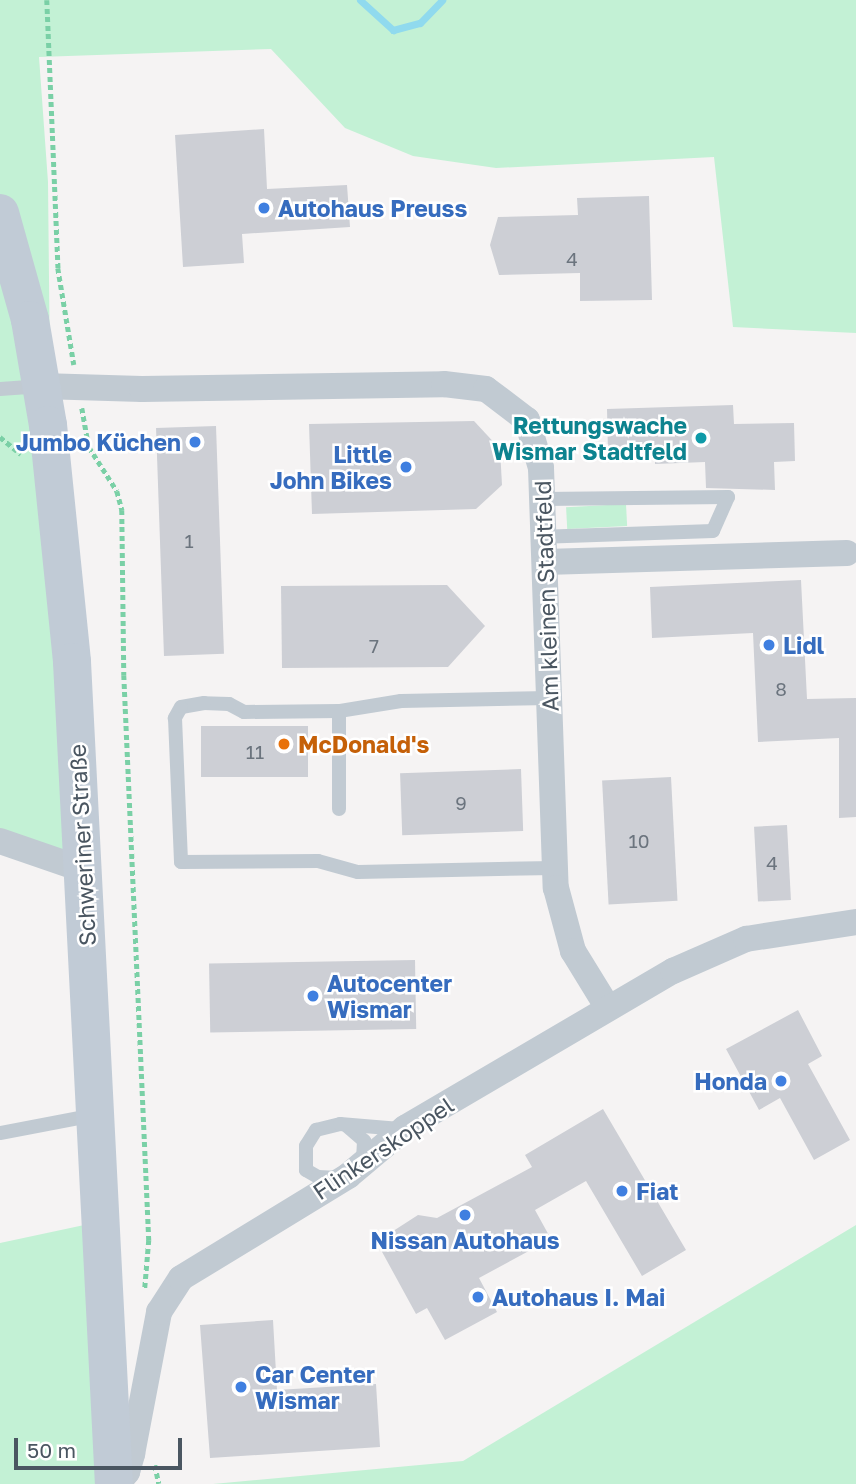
<!DOCTYPE html>
<html>
<head>
<meta charset="utf-8">
<style>
  body { margin:0 }
  #map { position:relative; width:856px; height:1484px; overflow:hidden; background:#f5f3f3; font-family:"Golos Text",sans-serif }
  div>[style] { position:absolute }
  .green>* { inset:0; background:#c3f1d5; transform-origin:0 0 }
  .stream>* { height:7px; margin:-3.5px; padding:0 3.5px; transform-origin:3.5px; border-radius:3.5px; background:#90daee }
  .building>* { inset:0; background:#cdcfd5; transform-origin:0 0 }
  .path>* { height:4.5px; margin-top:-2.25px; transform-origin:0; background:repeating-linear-gradient(90deg,#7ad0a6 0 5px,transparent 0 8.5px) }
  .service>* { height:14px; margin:-7px; padding:0 7px; transform-origin:7px; border-radius:7px; background:#c1cad2 }
  .minor>* { height:26px; margin:-13px; padding:0 13px; transform-origin:13px; border-radius:13px; background:#c1cad2 }
  .secondary>* { height:38px; margin:-19px; padding:0 19px; transform-origin:19px; border-radius:19px; background:#c1cbd6 }
  .dots>* { width:19px; height:19px; translate:-50% -50%; box-sizing:border-box; border:4px solid #fff; border-radius:50% }
  span { translate:-50% -50%; white-space:nowrap; text-align:center; line-height:1.15; -webkit-text-stroke:5px #fff; paint-order:stroke }
  .number-label { font-size:19px; color:#6b747e }
  .number-label span { -webkit-text-stroke-width:0 }
  .shop-label { font-size:23px; color:#366cbe; font-weight:700 }
  .left { translate:0 -50%; text-align:left }
  .right { translate:-100% -50%; text-align:right }
  .culture-label { font-size:23px; color:#0d838f; font-weight:700 }
  .street-label { font-size:23px; color:#4a5661 }
  .food-label { font-size:23px; color:#c56008; font-weight:700 }
  .scale { position:absolute; left:14px; top:1438px; width:168px; height:32px; box-sizing:border-box; border:4px solid #4a5661; border-top:0; padding-left:9px; font-size:21px; line-height:24px; white-space:nowrap; color:#4a5661; -webkit-text-stroke:5px #fff; paint-order:stroke }
</style>
</head>
<body>
<div id="map">
  <div class="green">
    <i style="clip-path:polygon(0 0,856px 0,856px 333px,733px 327px,714px 157px,496px 168px,413px 156px,345px 128px,271px 49px,39px 57px,48px 182px,50px 375px,77px 866px,0 840px)"></i>
    <i style="left:626px;top:504px;width:22px;height:60px;rotate:87deg"></i>
    <i style="clip-path:polygon(103px 1221px,114px 1484px,0 1484px,0 1243px)"></i>
    <i style="clip-path:polygon(856px 1225px,856px 1484px,213px 1484px,463px 1461px)"></i>
  </div>
  <div class="stream">
    <i style="left:360px;top:0;width:45px;rotate:42.3deg"></i>
    <i style="left:393px;top:30px;width:28px;rotate:-15deg"></i>
    <i style="left:420px;top:23px;width:32px;rotate:-46deg"></i>
  </div>
  <div class="building">
    <i style="clip-path:polygon(264px 129px,267px 189px,347px 185px,350px 227px,242px 234px,244px 263px,183px 267px,175px 135px)"></i>
    <i style="clip-path:polygon(649px 196px,652px 300px,580px 301px,580px 273px,499px 275px,490px 245px,498px 217px,578px 215px,577px 198px)"></i>
    <i style="clip-path:polygon(733px 405px,734px 424px,794px 423px,795px 461px,774px 462px,775px 490px,706px 488px,705px 462px,655px 464px,655px 451px,608px 453px,607px 409px)"></i>
    <i style="clip-path:polygon(474px 421px,500px 449px,502px 485px,476px 509px,312px 514px,309px 424px)"></i>
    <i style="left:216px;top:426px;width:228px;height:60px;rotate:88deg"></i>
    <i style="clip-path:polygon(801px 580px,807px 699px,856px 698px,856px 817px,839px 818px,839px 738px,758px 742px,753px 633px,652px 638px,650px 587px)"></i>
    <i style="clip-path:polygon(447px 585px,485px 626px,448px 667px,282px 668px,281px 586px)"></i>
    <i style="left:308px;top:726px;width:51px;height:107px;rotate:90deg"></i>
    <i style="left:521px;top:769px;width:62px;height:121px;rotate:88deg"></i>
    <i style="left:671px;top:777px;width:124px;height:69px;rotate:87deg"></i>
    <i style="left:787px;top:825px;width:75px;height:33px;rotate:87deg"></i>
    <i style="left:415px;top:960px;width:69px;height:206px;rotate:89deg"></i>
    <i style="clip-path:polygon(798px 1010px,822px 1056px,808px 1064px,850px 1140px,814px 1160px,780px 1098px,759px 1110px,726px 1049px)"></i>
    <i style="clip-path:polygon(603px 1109px,686px 1250px,642px 1276px,586px 1181px,535px 1210px,551px 1239px,479px 1278px,497px 1312px,445px 1340px,427px 1308px,416px 1314px,381px 1250px,387px 1235px,418px 1215px,437px 1218px,532px 1167px,525px 1155px)"></i>
    <i style="clip-path:polygon(273px 1320px,277px 1390px,376px 1384px,380px 1447px,210px 1458px,200px 1325px)"></i>
  </div>
  <div class="path">
    <i style="left:47px;top:0;width:268px;rotate:87.6deg"></i>
    <i style="left:58px;top:268px;width:98px;rotate:80.6deg"></i>
    <i style="left:82px;top:408px;width:40px;rotate:80deg"></i>
    <i style="left:89px;top:447px;width:52px;rotate:57.5deg"></i>
    <i style="left:117px;top:491px;width:20px;rotate:75deg"></i>
    <i style="left:122px;top:510px;width:165px;rotate:89.3deg"></i>
    <i style="left:124px;top:675px;width:566px;rotate:87.47deg"></i>
    <i style="left:149px;top:1240px;width:48px;rotate:94.8deg"></i>
    <i style="left:0;top:437px;width:27px;rotate:39deg"></i>
    <i style="left:155px;top:1465px;width:19px;rotate:78deg"></i>
  </div>
  <div class="service">
    <i style="left:0;top:389px;width:39px;rotate:-4deg"></i>
    <i style="left:543px;top:499px;width:185px;rotate:-0.6deg"></i>
    <i style="left:728px;top:497px;width:37px;rotate:114deg"></i>
    <i style="left:713px;top:531px;width:168px;rotate:178deg"></i>
    <i style="left:549px;top:698px;width:148px;rotate:178.8deg"></i>
    <i style="left:401px;top:701px;width:63px;rotate:170.8deg"></i>
    <i style="left:339px;top:711px;width:95px;rotate:179.4deg"></i>
    <i style="left:244px;top:712px;width:17px;rotate:-152deg"></i>
    <i style="left:229px;top:704px;width:25px;rotate:-178deg"></i>
    <i style="left:204px;top:703px;width:23px;rotate:170deg"></i>
    <i style="left:181px;top:707px;width:13px;rotate:119deg"></i>
    <i style="left:175px;top:718px;width:144px;rotate:87.6deg"></i>
    <i style="left:181px;top:862px;width:137px;rotate:-0.4deg"></i>
    <i style="left:318px;top:861px;width:41px;rotate:15.4deg"></i>
    <i style="left:358px;top:872px;width:196px;rotate:-1.2deg"></i>
    <i style="left:339px;top:711px;width:98px;rotate:90deg"></i>
    <i style="left:347px;top:1126px;width:23px;rotate:41deg"></i>
    <i style="left:364px;top:1141px;width:22px;rotate:93deg"></i>
    <i style="left:0;top:1133px;width:97px;rotate:-10.7deg"></i>
    <i style="left:339px;top:1178px;width:21px;rotate:-177deg"></i>
    <i style="left:318px;top:1177px;width:14px;rotate:-150deg"></i>
    <i style="left:306px;top:1170px;width:24px;rotate:-90deg"></i>
    <i style="left:306px;top:1146px;width:19px;rotate:-58deg"></i>
    <i style="left:316px;top:1130px;width:25px;rotate:-14deg"></i>
    <i style="left:340px;top:1124px;width:60px;rotate:4.8deg"></i>
  </div>
  <div class="minor">
    <i style="left:41px;top:386px;width:101px;rotate:1.7deg"></i>
    <i style="left:142px;top:389px;width:302px;rotate:-0.9deg"></i>
    <i style="left:444px;top:384px;width:42px;rotate:6.8deg"></i>
    <i style="left:486px;top:389px;width:51px;rotate:37.1deg"></i>
    <i style="left:527px;top:420px;width:50px;rotate:73.7deg"></i>
    <i style="left:541px;top:468px;width:420px;rotate:88deg"></i>
    <i style="left:556px;top:888px;width:65px;rotate:74.9deg"></i>
    <i style="left:573px;top:951px;width:67px;rotate:58.4deg"></i>
    <i style="left:545px;top:562px;width:302px;rotate:-1.7deg"></i>
    <i style="left:0;top:841px;width:89px;rotate:19deg"></i>
    <i style="left:117px;top:1484px;width:16px;rotate:-50deg"></i>
    <i style="left:127px;top:1472px;width:19px;rotate:-74deg"></i>
    <i style="left:132px;top:1454px;width:145px;rotate:-79.2deg"></i>
    <i style="left:159px;top:1312px;width:40px;rotate:-57.1deg"></i>
    <i style="left:181px;top:1278px;width:196px;rotate:-31.4deg"></i>
    <i style="left:348px;top:1176px;width:75px;rotate:-40.1deg"></i>
    <i style="left:405px;top:1128px;width:311px;rotate:-30.4deg"></i>
    <i style="left:673px;top:971px;width:80px;rotate:-23.7deg"></i>
    <i style="left:746px;top:939px;width:111px;rotate:-8.8deg"></i>
  </div>
  <div class="secondary">
    <i style="left:0;top:213px;width:111px;rotate:74.3deg"></i>
    <i style="left:30px;top:320px;width:107px;rotate:80.3deg"></i>
    <i style="left:48px;top:425px;width:238px;rotate:84.2deg"></i>
    <i style="left:72px;top:662px;width:823px;rotate:87.08deg"></i>
  </div>
  <div class="dots">
    <i style="left:264px;top:208px;background:#3f7fe0"></i>
    <i style="left:701px;top:438px;background:#0f9aa8"></i>
    <i style="left:195px;top:442px;background:#3f7fe0"></i>
    <i style="left:406px;top:467px;background:#3f7fe0"></i>
    <i style="left:769px;top:645px;background:#3f7fe0"></i>
    <i style="left:284px;top:744px;background:#e8710a"></i>
    <i style="left:313px;top:996px;background:#3f7fe0"></i>
    <i style="left:781px;top:1081px;background:#3f7fe0"></i>
    <i style="left:622px;top:1191px;background:#3f7fe0"></i>
    <i style="left:465px;top:1215px;background:#3f7fe0"></i>
    <i style="left:478px;top:1297px;background:#3f7fe0"></i>
    <i style="left:241px;top:1387px;background:#3f7fe0"></i>
  </div>
  <div class="number-label">
    <span style="left:572px;top:259px">4</span>
    <span style="left:189px;top:541px">1</span>
    <span style="left:374px;top:646px">7</span>
    <span style="left:781px;top:689px">8</span>
    <span style="left:255px;top:752px">11</span>
    <span style="left:461px;top:803px">9</span>
    <span style="left:639px;top:841px">10</span>
    <span style="left:772px;top:863px">4</span>
  </div>
  <div class="shop-label">
    <span class="left" style="left:278px;top:208px">Autohaus Preuss</span>
    <span class="right" style="left:181px;top:442px">Jumbo Küchen</span>
    <span class="right" style="left:392px;top:467px">Little<br>John Bikes</span>
    <span class="left" style="left:783px;top:645px">Lidl</span>
    <span class="left" style="left:327px;top:996px">Autocenter<br>Wismar</span>
    <span class="right" style="left:767px;top:1081px">Honda</span>
    <span class="left" style="left:636px;top:1191px">Fiat</span>
    <span style="left:465px;top:1240px">Nissan Autohaus</span>
    <span class="left" style="left:492px;top:1297px">Autohaus I. Mai</span>
    <span class="left" style="left:255px;top:1387px">Car Center<br>Wismar</span>
  </div>
  <div class="culture-label">
    <span class="right" style="left:687px;top:438px">Rettungswache<br>Wismar Stadtfeld</span>
  </div>
  <div class="street-label">
    <span style="left:546px;top:596px;rotate:-92deg">Am kleinen Stadtfeld</span>
    <span style="left:82px;top:845px;rotate:-93deg">Schweriner Straße</span>
    <span style="left:383px;top:1148px;rotate:-34deg">Flinkerskoppel</span>
  </div>
  <div class="food-label">
    <span class="left" style="left:298px;top:744px">McDonald's</span>
  </div>
  <div class="scale">50 m</div>
</div>
</body>
</html>
